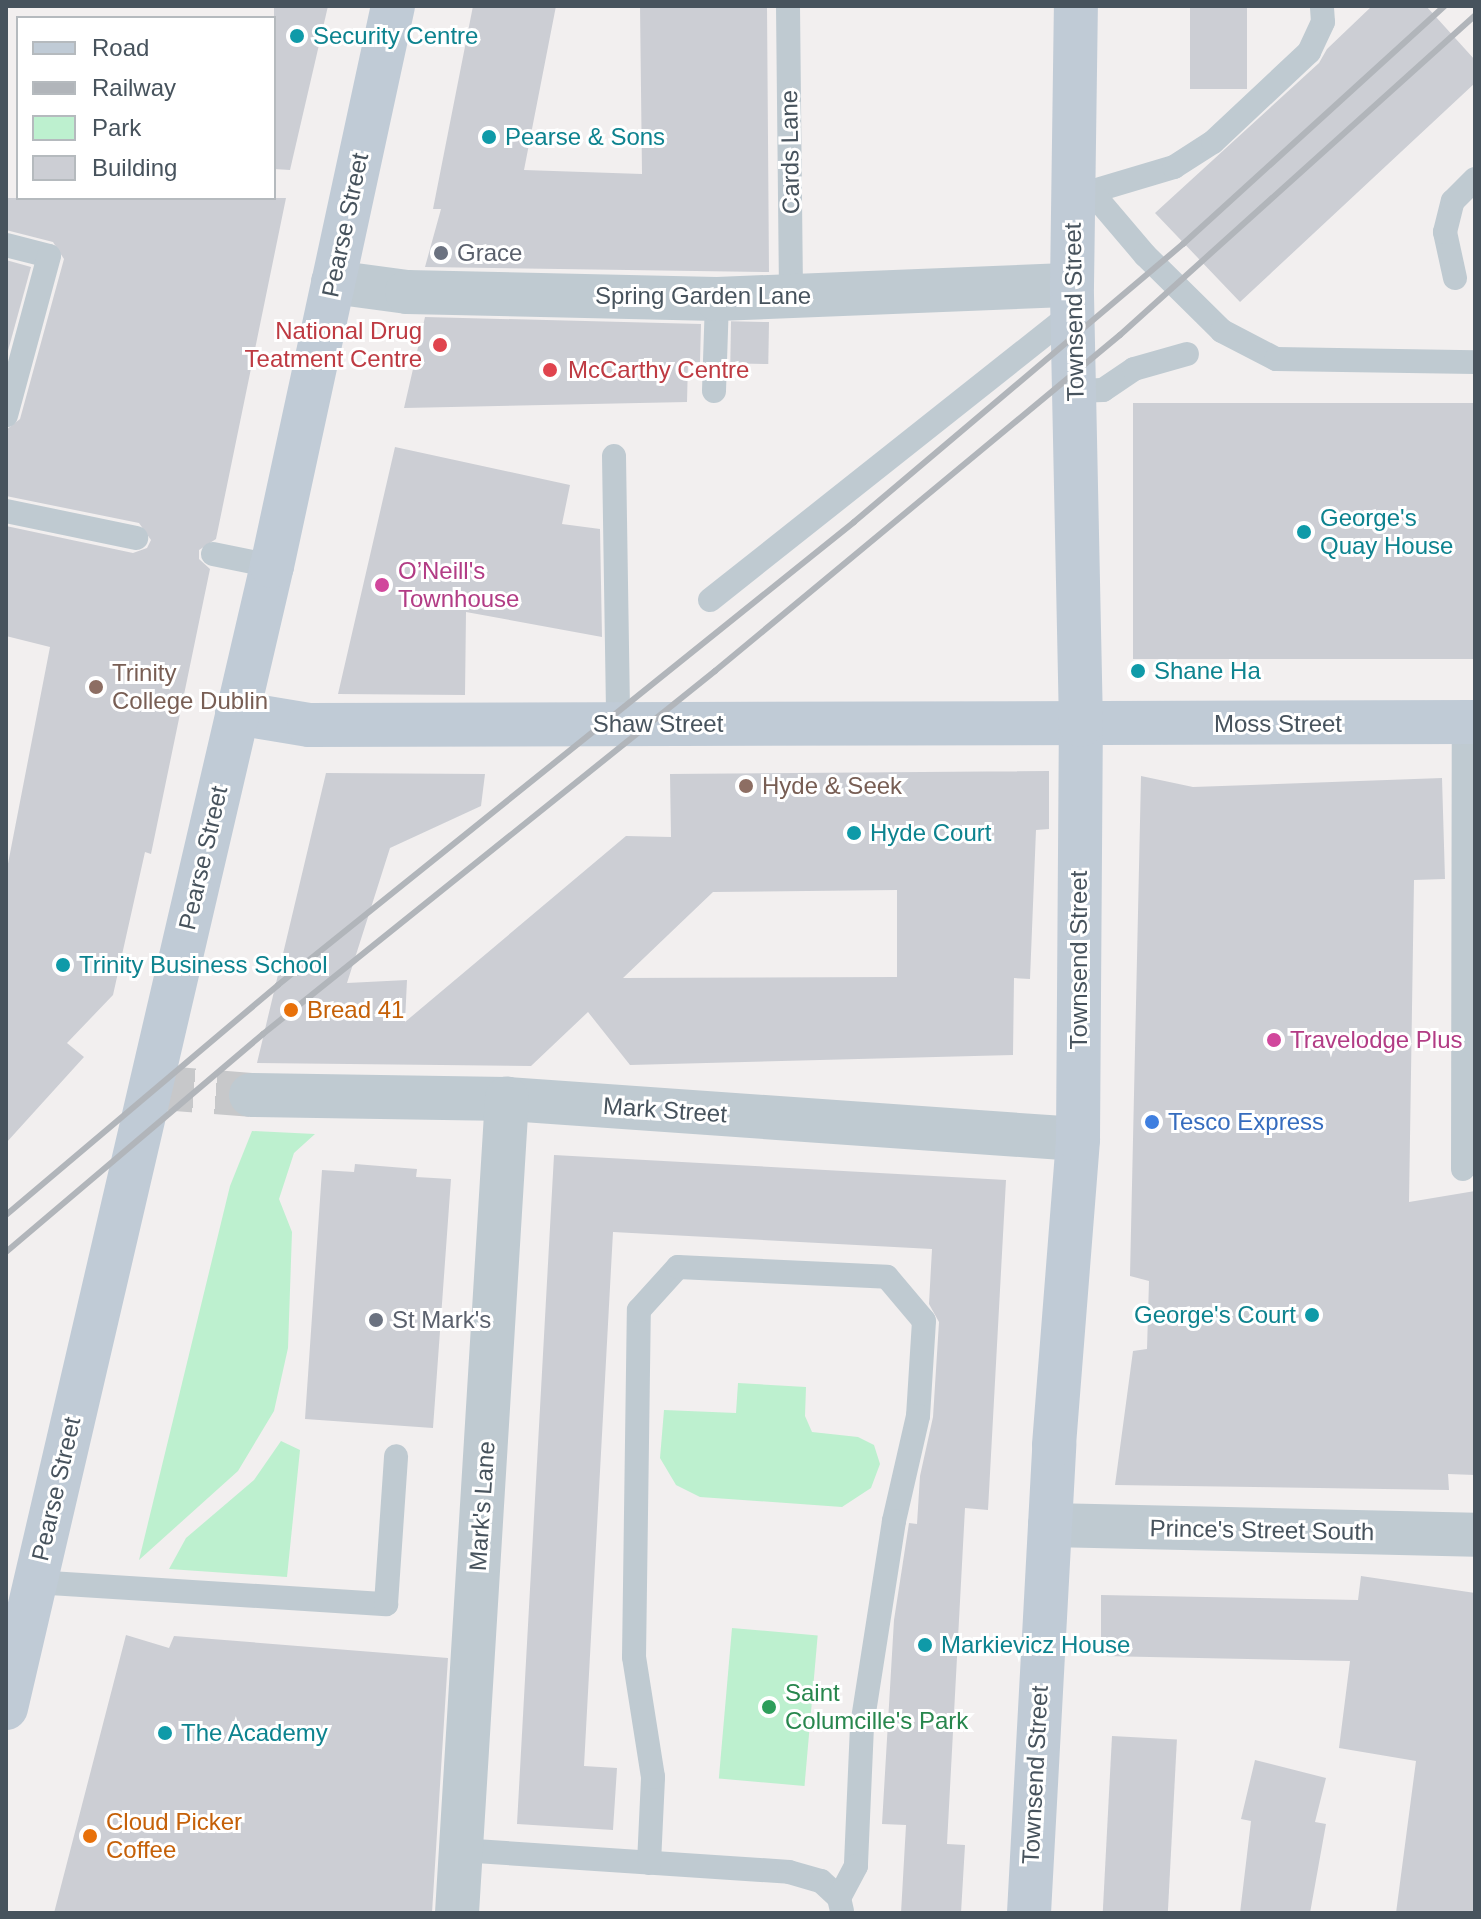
<!DOCTYPE html>
<html>
<head>
<meta charset="utf-8">
<style>
  body { margin:0 }
  #map { position:relative; width:1481px; height:1919px; overflow:hidden; background:#f2efef; font-family:Helvetica,sans-serif }
  div>[style] { position:absolute }
  .green>* { inset:0; background:#bdf0cf; transform-origin:0 0 }
  .building>* { inset:0; background:#ccced4; transform-origin:0 0 }
  .street-tunnel>* { height:44px; margin-top:-22px; transform-origin:0; background:repeating-linear-gradient(90deg,#c7c8ca 0 44px,transparent 0 66px) }
  .lane>* { height:24px; margin:-12px; padding:0 12px; transform-origin:12px; border-radius:12px; background:#bfcad1 }
  .street>* { height:44px; margin:-22px; padding:0 22px; transform-origin:22px; border-radius:22px; background:#bfcad1 }
  .secondary>* { height:44px; margin:-22px; padding:0 22px; transform-origin:22px; border-radius:22px; background:#c0cbd6 }
  .rail>* { height:6px; margin:-3px; padding:0 3px; transform-origin:3px; border-radius:3px; background:#b1b5ba }
  .dots>* { width:22px; height:22px; translate:-50% -50%; box-sizing:border-box; border:4px solid #fff; border-radius:50% }
  span { translate:-50% -50%; white-space:nowrap; text-align:center; line-height:1.15; -webkit-text-stroke:6px #fff; paint-order:stroke }
  .culture-label { font-size:24px; color:#0d838f }
  .left { translate:0 -50%; text-align:left }
  .right { translate:-100% -50%; text-align:right }
  .street-label { font-size:24px; color:#47535d }
  .worship-label { font-size:24px; color:#5b616d }
  .health-label { font-size:24px; color:#be3a42 }
  .hotel-label { font-size:24px; color:#b23c85 }
  .education-label { font-size:24px; color:#785e54 }
  .food-label { font-size:24px; color:#c56008 }
  .shop-label { font-size:24px; color:#366cbe }
  .leisure-label { font-size:24px; color:#27864d }
  .frame { position:absolute; inset:0; border:8px solid #47535d; pointer-events:none }
  .legend { position:absolute; left:16px; top:16px; width:260px; height:184px; box-sizing:border-box; background:#fff; border:2px solid #b5babe; margin:0; padding:10px 14px; list-style:none; font-size:24px; color:#47535d }
  .legend li { display:flex; align-items:center; gap:16px; height:40px }
  .legend b { width:40px; border:2px solid #b5babe }
</style>
</head>
<body>
<div id="map">
  <div class="green">
    <i style="clip-path:polygon(252px 1131px,315px 1134px,294px 1153px,279px 1199px,292px 1232px,288px 1348px,274px 1411px,238px 1471px,139px 1560px,230px 1186px)"></i>
    <i style="clip-path:polygon(738px 1383px,806px 1387px,805px 1416px,812px 1432px,858px 1437px,874px 1445px,880px 1464px,871px 1488px,842px 1507px,700px 1497px,676px 1485px,660px 1458px,664px 1410px,736px 1413px)"></i>
    <i style="clip-path:polygon(281px 1441px,300px 1450px,287px 1577px,169px 1569px,186px 1538px,254px 1480px)"></i>
    <i style="left:732px;top:1628px;width:86px;height:151px;rotate:5deg"></i>
  </div>
  <div class="building">
    <i style="clip-path:polygon(274px 6px,328px 6px,290px 170px,274px 169px)"></i>
    <i style="clip-path:polygon(473px 6px,556px 6px,524px 170px,642px 174px,640px 6px,767px 6px,769px 272px,425px 267px,441px 209px,433px 209px)"></i>
    <i style="left:1190px;top:6px;width:57px;height:83px"></i>
    <i style="clip-path:polygon(1372px 6px,1426px 6px,1475px 60px,1475px 83px,1240px 302px,1155px 213px,1319px 63px,1327px 49px)"></i>
    <i style="clip-path:polygon(6px 198px,286px 198px,216px 539px,199px 550px,199px 559px,210px 569px,151px 854px,145px 852px,113px 995px,67px 1043px,84px 1057px,6px 1143px,6px 874px,50px 647px,6px 636px,6px 526px,133px 553px,147px 548px,151px 540px,139px 523px,6px 496px,6px 430px,20px 419px,64px 259px,53px 242px,6px 230px)"></i>
    <i style="clip-path:polygon(6px 260px,31px 267px,6px 358px)"></i>
    <i style="clip-path:polygon(425px 317px,701px 324px,700px 362px,688px 362px,687px 402px,404px 408px)"></i>
    <i style="left:769px;top:322px;width:42px;height:38px;rotate:91deg"></i>
    <i style="left:1475px;top:403px;width:256px;height:342px;rotate:90deg"></i>
    <i style="clip-path:polygon(395px 447px,570px 485px,562px 524px,600px 529px,602px 637px,466px 612px,465px 695px,338px 694px)"></i>
    <i style="clip-path:polygon(evenodd,1049px 771px,1049px 829px,1036px 830px,1030px 979px,1014px 978px,1013px 1055px,630px 1065px,588px 1012px,531px 1066px,257px 1063px,326px 773px,485px 774px,481px 806px,390px 848px,347px 983px,407px 980px,405px 1022px,626px 836px,671px 837px,670px 774px,1049px 771px,897px 890px,897px 977px,623px 978px,713px 892px,897px 890px)"></i>
    <i style="clip-path:polygon(1141px 776px,1193px 787px,1442px 778px,1445px 879px,1414px 880px,1409px 1202px,1475px 1191px,1475px 1475px,1448px 1474px,1449px 1490px,1115px 1485px,1133px 1351px,1147px 1349px,1149px 1281px,1130px 1276px)"></i>
    <i style="clip-path:polygon(554px 1155px,1006px 1180px,988px 1510px,965px 1508px,947px 1844px,965px 1845px,961px 1913px,901px 1913px,906px 1825px,882px 1824px,894px 1620px,909px 1523px,917px 1524px,920px 1476px,933px 1417px,939px 1322px,929px 1304px,932px 1249px,613px 1232px,584px 1766px,617px 1768px,613px 1830px,517px 1824px)"></i>
    <i style="clip-path:polygon(355px 1164px,417px 1169px,416px 1177px,451px 1179px,433px 1428px,305px 1419px,322px 1170px,354px 1172px)"></i>
    <i style="clip-path:polygon(1361px 1576px,1475px 1593px,1475px 1913px,1396px 1913px,1416px 1761px,1339px 1748px,1350px 1661px,1101px 1656px,1101px 1595px,1358px 1600px)"></i>
    <i style="clip-path:polygon(126px 1635px,169px 1648px,174px 1636px,448px 1658px,432px 1913px,54px 1913px)"></i>
    <i style="left:1112px;top:1736px;width:65px;height:177px;rotate:3deg"></i>
    <i style="clip-path:polygon(1255px 1760px,1326px 1778px,1315px 1822px,1326px 1824px,1310px 1913px,1240px 1913px,1251px 1821px,1241px 1819px)"></i>
  </div>
  <div class="street-tunnel">
    <i style="left:150px;top:1087px;width:101px;rotate:4.5deg"></i>
  </div>
  <div class="lane">
    <i style="left:788px;top:6px;width:292px;rotate:89.4deg"></i>
    <i style="left:1080px;top:195px;width:98px;rotate:-16.6deg"></i>
    <i style="left:1174px;top:167px;width:46px;rotate:-32.7deg"></i>
    <i style="left:1213px;top:142px;width:132px;rotate:-43.2deg"></i>
    <i style="left:1309px;top:52px;width:33px;rotate:-65deg"></i>
    <i style="left:1323px;top:22px;width:16px;rotate:-94deg"></i>
    <i style="left:1094px;top:195px;width:79px;rotate:49.6deg"></i>
    <i style="left:1145px;top:255px;width:108px;rotate:44.6deg"></i>
    <i style="left:1222px;top:331px;width:61px;rotate:27.4deg"></i>
    <i style="left:1276px;top:359px;width:199px;rotate:0.9deg"></i>
    <i style="left:6px;top:245px;width:44px;rotate:14.3deg"></i>
    <i style="left:49px;top:256px;width:165px;rotate:105.1deg"></i>
    <i style="left:1455px;top:278px;width:47px;rotate:-102.3deg"></i>
    <i style="left:1445px;top:232px;width:32px;rotate:-76deg"></i>
    <i style="left:1453px;top:201px;width:31px;rotate:-45deg"></i>
    <i style="left:714px;top:391px;width:92px;rotate:-88.1deg"></i>
    <i style="left:1075px;top:391px;width:28px;rotate:-2deg"></i>
    <i style="left:1103px;top:390px;width:37px;rotate:-34deg"></i>
    <i style="left:1134px;top:369px;width:55px;rotate:-15.8deg"></i>
    <i style="left:614px;top:456px;width:268px;rotate:89.1deg"></i>
    <i style="left:6px;top:511px;width:133px;rotate:11.7deg"></i>
    <i style="left:213px;top:554px;width:60px;rotate:11.5deg"></i>
    <i style="left:710px;top:600px;width:463px;rotate:-38.4deg"></i>
    <i style="left:1463px;top:1169px;width:447px;rotate:-89.9deg"></i>
    <i style="left:34px;top:1582px;width:353px;rotate:3.6deg"></i>
    <i style="left:386px;top:1604px;width:148px;rotate:-86.1deg"></i>
    <i style="left:460px;top:1850px;width:330px;rotate:3.8deg"></i>
    <i style="left:789px;top:1872px;width:33px;rotate:16deg"></i>
    <i style="left:821px;top:1881px;width:25px;rotate:43deg"></i>
    <i style="left:839px;top:1898px;width:13px;rotate:77deg"></i>
    <i style="left:649px;top:1863px;width:86px;rotate:-87.3deg"></i>
    <i style="left:653px;top:1777px;width:121px;rotate:-99deg"></i>
    <i style="left:634px;top:1657px;width:347px;rotate:-89.2deg"></i>
    <i style="left:639px;top:1310px;width:58px;rotate:-47.8deg"></i>
    <i style="left:678px;top:1267px;width:209px;rotate:2.7deg"></i>
    <i style="left:887px;top:1277px;width:57px;rotate:49.9deg"></i>
    <i style="left:924px;top:1321px;width:95px;rotate:93.6deg"></i>
    <i style="left:918px;top:1416px;width:108px;rotate:102.9deg"></i>
    <i style="left:894px;top:1521px;width:207px;rotate:98.9deg"></i>
    <i style="left:862px;top:1726px;width:140px;rotate:92.5deg"></i>
    <i style="left:856px;top:1866px;width:36px;rotate:118deg"></i>
  </div>
  <div class="street">
    <i style="left:333px;top:282px;width:75px;rotate:7.7deg"></i>
    <i style="left:407px;top:292px;width:310px;rotate:1.3deg"></i>
    <i style="left:717px;top:299px;width:355px;rotate:-2.3deg"></i>
    <i style="left:251px;top:1095px;width:256px;rotate:0.9deg"></i>
    <i style="left:507px;top:1099px;width:572px;rotate:4.01deg"></i>
    <i style="left:1050px;top:1525px;width:425px;rotate:1.3deg"></i>
    <i style="left:457px;top:1913px;width:816px;rotate:-86.49deg"></i>
  </div>
  <div class="secondary">
    <i style="left:237px;top:713px;width:73px;rotate:9.5deg"></i>
    <i style="left:309px;top:725px;width:1166px;rotate:-0.15deg"></i>
    <i style="left:6px;top:1708px;width:1173px;rotate:-76.89deg"></i>
    <i style="left:272px;top:566px;width:573px;rotate:-77.81deg"></i>
    <i style="left:1029px;top:1913px;width:469px;rotate:-86.9deg"></i>
    <i style="left:1054px;top:1445px;width:307px;rotate:-85.5deg"></i>
    <i style="left:1078px;top:1139px;width:414px;rotate:-89.6deg"></i>
    <i style="left:1081px;top:725px;width:440px;rotate:-91.2deg"></i>
    <i style="left:1072px;top:285px;width:279px;rotate:-89.2deg"></i>
  </div>
  <div class="rail">
    <i style="left:6px;top:1215px;width:356px;rotate:-40.2deg"></i>
    <i style="left:278px;top:985px;width:739px;rotate:-38.79deg"></i>
    <i style="left:854px;top:522px;width:431px;rotate:-40.2deg"></i>
    <i style="left:1183px;top:244px;width:354px;rotate:-42.3deg"></i>
    <i style="left:6px;top:1252px;width:337px;rotate:-40.3deg"></i>
    <i style="left:263px;top:1034px;width:580px;rotate:-38.77deg"></i>
    <i style="left:715px;top:671px;width:526px;rotate:-39.68deg"></i>
    <i style="left:1120px;top:335px;width:478px;rotate:-42deg"></i>
  </div>
  <div class="dots">
    <i style="left:297px;top:36px;background:#0f9aa8"></i>
    <i style="left:489px;top:137px;background:#0f9aa8"></i>
    <i style="left:441px;top:253px;background:#6b7280"></i>
    <i style="left:440px;top:345px;background:#e0444e"></i>
    <i style="left:550px;top:370px;background:#e0444e"></i>
    <i style="left:1304px;top:532px;background:#0f9aa8"></i>
    <i style="left:382px;top:585px;background:#d1479c"></i>
    <i style="left:1138px;top:671px;background:#0f9aa8"></i>
    <i style="left:96px;top:687px;background:#8d6e63"></i>
    <i style="left:746px;top:786px;background:#8d6e63"></i>
    <i style="left:854px;top:833px;background:#0f9aa8"></i>
    <i style="left:63px;top:965px;background:#0f9aa8"></i>
    <i style="left:291px;top:1010px;background:#e8710a"></i>
    <i style="left:1274px;top:1040px;background:#d1479c"></i>
    <i style="left:1152px;top:1122px;background:#3f7fe0"></i>
    <i style="left:1312px;top:1315px;background:#0f9aa8"></i>
    <i style="left:376px;top:1320px;background:#6b7280"></i>
    <i style="left:925px;top:1645px;background:#0f9aa8"></i>
    <i style="left:769px;top:1707px;background:#2e9e5b"></i>
    <i style="left:165px;top:1733px;background:#0f9aa8"></i>
    <i style="left:90px;top:1836px;background:#e8710a"></i>
  </div>
  <div class="culture-label">
    <span class="left" style="left:313px;top:36px">Security Centre</span>
    <span class="left" style="left:505px;top:137px">Pearse &amp; Sons</span>
    <span class="left" style="left:1320px;top:532px">George's<br>Quay House</span>
    <span class="left" style="left:1154px;top:671px">Shane Ha</span>
    <span class="left" style="left:870px;top:833px">Hyde Court</span>
    <span class="left" style="left:79px;top:965px">Trinity Business School</span>
    <span class="right" style="left:1296px;top:1315px">George's Court</span>
    <span class="left" style="left:941px;top:1645px">Markievicz House</span>
    <span class="left" style="left:181px;top:1733px">The Academy</span>
  </div>
  <div class="street-label">
    <span style="left:790px;top:152px;rotate:-91deg">Cards Lane</span>
    <span style="left:345px;top:225px;rotate:-78deg">Pearse Street</span>
    <span style="left:703px;top:296px">Spring Garden Lane</span>
    <span style="left:1074px;top:312px;rotate:-91deg">Townsend Street</span>
    <span style="left:658px;top:724px">Shaw Street</span>
    <span style="left:1278px;top:724px">Moss Street</span>
    <span style="left:203px;top:858px;rotate:-77deg">Pearse Street</span>
    <span style="left:1079px;top:960px;rotate:-90deg">Townsend Street</span>
    <span style="left:665px;top:1110px;rotate:4deg">Mark Street</span>
    <span style="left:56px;top:1489px;rotate:-77deg">Pearse Street</span>
    <span style="left:482px;top:1506px;rotate:-86deg">Mark's Lane</span>
    <span style="left:1262px;top:1530px;rotate:1deg">Prince's Street South</span>
    <span style="left:1035px;top:1775px;rotate:-87deg">Townsend Street</span>
  </div>
  <div class="worship-label">
    <span class="left" style="left:457px;top:253px">Grace</span>
    <span class="left" style="left:392px;top:1320px">St Mark's</span>
  </div>
  <div class="health-label">
    <span class="right" style="left:422px;top:345px">National Drug<br>Teatment Centre</span>
    <span class="left" style="left:568px;top:370px">McCarthy Centre</span>
  </div>
  <div class="hotel-label">
    <span class="left" style="left:398px;top:585px">O’Neill's<br>Townhouse</span>
    <span class="left" style="left:1290px;top:1040px">Travelodge Plus</span>
  </div>
  <div class="education-label">
    <span class="left" style="left:112px;top:687px">Trinity<br>College Dublin</span>
    <span class="left" style="left:762px;top:786px">Hyde &amp; Seek</span>
  </div>
  <div class="food-label">
    <span class="left" style="left:307px;top:1010px">Bread 41</span>
    <span class="left" style="left:106px;top:1836px">Cloud Picker<br>Coffee</span>
  </div>
  <div class="shop-label">
    <span class="left" style="left:1168px;top:1122px">Tesco Express</span>
  </div>
  <div class="leisure-label">
    <span class="left" style="left:785px;top:1707px">Saint<br>Columcille's Park</span>
  </div>
  <div class="frame"></div>
  <ul class="legend">
  <li><b style="height:10px;background:#c0cbd6"></b>Road</li>
  <li><b style="height:10px;background:#b1b5ba"></b>Railway</li>
  <li><b style="height:22px;background:#bdf0cf"></b>Park</li>
  <li><b style="height:22px;background:#ccced4"></b>Building</li>
  </ul>
</div>
</body>
</html>
